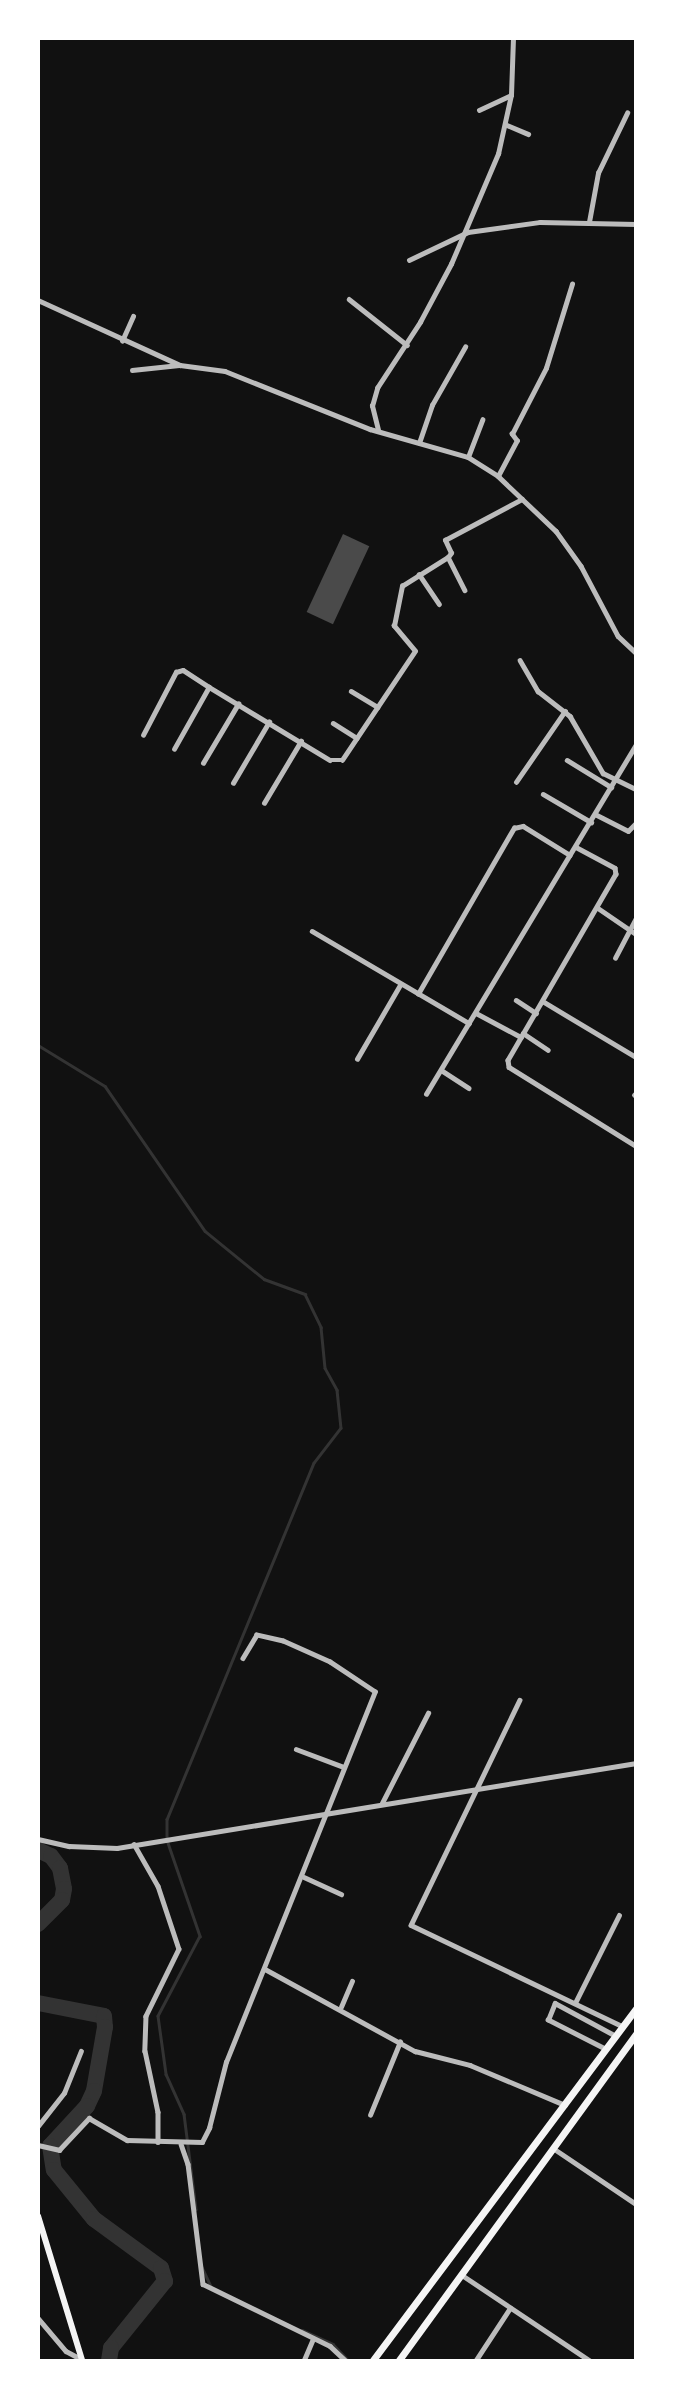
<!DOCTYPE html>
<html>
<head>
<meta charset="utf-8">
<style>
  body { margin:0 }
  #map { position:relative; width:674px; height:2399px; overflow:hidden; background:#111; font-family:"Public Sans",sans-serif }
  div>[style] { position:absolute }
  .stream>* { height:2.5px; margin:-1.25px; padding:0 1.25px; transform-origin:1.25px; border-radius:1.25px; background:#333 }
  .river>* { height:16px; margin:-8px; padding:0 8px; transform-origin:8px; border-radius:8px; background:#333 }
  .building>* { inset:0; background:#4a4a4a; transform-origin:0 0 }
  .minor>* { height:4.5px; margin:-2.25px; padding:0 2.25px; transform-origin:2.25px; border-radius:2.25px; background:#bcbcbc }
  .secondary>* { height:6px; margin:-3px; padding:0 3px; transform-origin:3px; border-radius:3px; background:#f5f5f5 }
  .trunk>* { height:7px; margin:-3.5px; padding:0 3.5px; transform-origin:3.5px; border-radius:3.5px; background:#f5f5f5 }
  span { translate:-50% -50%; white-space:nowrap; text-align:center; line-height:1.15; -webkit-text-stroke:6px #fff; paint-order:stroke }
  .frame { position:absolute; inset:0; border:40px solid #fff; pointer-events:none }
</style>
</head>
<body>
<div id="map">
  <div class="stream">
    <i style="left:38px;top:1045px;width:79px;rotate:31.5deg"></i>
    <i style="left:105px;top:1086px;width:176px;rotate:55.4deg"></i>
    <i style="left:205px;top:1231px;width:76px;rotate:39.1deg"></i>
    <i style="left:264px;top:1279px;width:44px;rotate:20.1deg"></i>
    <i style="left:305px;top:1294px;width:37px;rotate:64deg"></i>
    <i style="left:321px;top:1327px;width:41px;rotate:84.4deg"></i>
    <i style="left:325px;top:1368px;width:25px;rotate:61deg"></i>
    <i style="left:337px;top:1390px;width:38px;rotate:84deg"></i>
    <i style="left:341px;top:1428px;width:44px;rotate:127.6deg"></i>
    <i style="left:314px;top:1463px;width:385px;rotate:112.4deg"></i>
    <i style="left:167px;top:1819px;width:21px;rotate:90deg"></i>
    <i style="left:167px;top:1840px;width:102px;rotate:71deg"></i>
    <i style="left:200px;top:1936px;width:90px;rotate:117.7deg"></i>
    <i style="left:158px;top:2016px;width:59px;rotate:82.1deg"></i>
    <i style="left:166px;top:2074px;width:44px;rotate:65.8deg"></i>
    <i style="left:184px;top:2114px;width:96px;rotate:82.8deg"></i>
    <i style="left:202px;top:2267px;width:21px;rotate:65deg"></i>
    <i style="left:302px;top:2330px;width:34px;rotate:24deg"></i>
    <i style="left:333px;top:2344px;width:22px;rotate:47deg"></i>
  </div>
  <div class="river">
    <i style="left:38px;top:1850px;width:14px;rotate:25deg"></i>
    <i style="left:51px;top:1856px;width:15px;rotate:53deg"></i>
    <i style="left:60px;top:1868px;width:21px;rotate:79deg"></i>
    <i style="left:64px;top:1889px;width:11px;rotate:100deg"></i>
    <i style="left:62px;top:1900px;width:34px;rotate:135deg"></i>
    <i style="left:38px;top:2003px;width:67px;rotate:11.1deg"></i>
    <i style="left:104px;top:2016px;width:11px;rotate:85deg"></i>
    <i style="left:105px;top:2027px;width:65px;rotate:99.8deg"></i>
    <i style="left:94px;top:2091px;width:17px;rotate:115deg"></i>
    <i style="left:87px;top:2106px;width:54px;rotate:132.8deg"></i>
    <i style="left:50px;top:2146px;width:24px;rotate:81deg"></i>
    <i style="left:54px;top:2170px;width:63px;rotate:50.8deg"></i>
    <i style="left:94px;top:2219px;width:83px;rotate:36.2deg"></i>
    <i style="left:161px;top:2268px;width:14px;rotate:73deg"></i>
    <i style="left:165px;top:2281px;width:86px;rotate:128.9deg"></i>
    <i style="left:111px;top:2348px;width:12px;rotate:99deg"></i>
  </div>
  <div class="building">
    <i style="left:343px;top:534px;width:29px;height:86px;rotate:25deg"></i>
  </div>
  <div class="minor">
    <i style="left:479px;top:110px;width:35px;rotate:-25deg"></i>
    <i style="left:507px;top:125px;width:23px;rotate:23deg"></i>
    <i style="left:589px;top:222px;width:50px;rotate:-79.6deg"></i>
    <i style="left:598px;top:173px;width:67px;rotate:-64.2deg"></i>
    <i style="left:409px;top:260px;width:65px;rotate:-25.4deg"></i>
    <i style="left:468px;top:232px;width:73px;rotate:-7.9deg"></i>
    <i style="left:540px;top:222px;width:96px;rotate:1.2deg"></i>
    <i style="left:349px;top:299px;width:74px;rotate:38.4deg"></i>
    <i style="left:38px;top:300px;width:156px;rotate:24.6deg"></i>
    <i style="left:180px;top:365px;width:45px;rotate:7.6deg"></i>
    <i style="left:225px;top:371px;width:156px;rotate:21.8deg"></i>
    <i style="left:370px;top:429px;width:102px;rotate:15.9deg"></i>
    <i style="left:468px;top:457px;width:36px;rotate:32deg"></i>
    <i style="left:498px;top:476px;width:80px;rotate:43.5deg"></i>
    <i style="left:556px;top:531px;width:43px;rotate:54.5deg"></i>
    <i style="left:581px;top:566px;width:79px;rotate:62.1deg"></i>
    <i style="left:618px;top:636px;width:25px;rotate:43deg"></i>
    <i style="left:122px;top:341px;width:27px;rotate:-66deg"></i>
    <i style="left:132px;top:370px;width:47px;rotate:-6.1deg"></i>
    <i style="left:378px;top:430px;width:25px;rotate:-104deg"></i>
    <i style="left:372px;top:406px;width:19px;rotate:-74deg"></i>
    <i style="left:377px;top:388px;width:79px;rotate:-56.9deg"></i>
    <i style="left:420px;top:322px;width:66px;rotate:-61.9deg"></i>
    <i style="left:451px;top:264px;width:120px;rotate:-66.9deg"></i>
    <i style="left:498px;top:154px;width:60px;rotate:-77.6deg"></i>
    <i style="left:511px;top:95px;width:57px;rotate:-88deg"></i>
    <i style="left:419px;top:443px;width:40px;rotate:-71.1deg"></i>
    <i style="left:432px;top:405px;width:67px;rotate:-60.4deg"></i>
    <i style="left:468px;top:457px;width:40px;rotate:-69deg"></i>
    <i style="left:498px;top:476px;width:40px;rotate:-62deg"></i>
    <i style="left:517px;top:441px;width:9px;rotate:-126deg"></i>
    <i style="left:512px;top:434px;width:74px;rotate:-62.7deg"></i>
    <i style="left:546px;top:368px;width:88px;rotate:-72.8deg"></i>
    <i style="left:448px;top:557px;width:37px;rotate:63deg"></i>
    <i style="left:419px;top:574px;width:36px;rotate:56deg"></i>
    <i style="left:520px;top:660px;width:36px;rotate:60deg"></i>
    <i style="left:538px;top:691px;width:41px;rotate:38deg"></i>
    <i style="left:570px;top:716px;width:66px;rotate:59.9deg"></i>
    <i style="left:603px;top:773px;width:37px;rotate:26deg"></i>
    <i style="left:351px;top:691px;width:31px;rotate:31deg"></i>
    <i style="left:333px;top:723px;width:28px;rotate:32deg"></i>
    <i style="left:143px;top:735px;width:71px;rotate:-62.4deg"></i>
    <i style="left:176px;top:672px;width:7px;rotate:-16deg"></i>
    <i style="left:183px;top:670px;width:31px;rotate:33deg"></i>
    <i style="left:174px;top:749px;width:71px;rotate:-60.6deg"></i>
    <i style="left:209px;top:687px;width:141px;rotate:31.1deg"></i>
    <i style="left:330px;top:760px;width:12px"></i>
    <i style="left:342px;top:760px;width:131px;rotate:-56.2deg"></i>
    <i style="left:415px;top:651px;width:33px;rotate:-130deg"></i>
    <i style="left:394px;top:626px;width:41px;rotate:-78.7deg"></i>
    <i style="left:402px;top:586px;width:54px;rotate:-32.2deg"></i>
    <i style="left:448px;top:557px;width:5px;rotate:-53deg"></i>
    <i style="left:451px;top:553px;width:14px;rotate:-115deg"></i>
    <i style="left:445px;top:540px;width:87px;rotate:-28deg"></i>
    <i style="left:567px;top:760px;width:52px;rotate:31.5deg"></i>
    <i style="left:203px;top:763px;width:69px;rotate:-59.3deg"></i>
    <i style="left:516px;top:782px;width:86px;rotate:-55.4deg"></i>
    <i style="left:233px;top:783px;width:71px;rotate:-59.5deg"></i>
    <i style="left:543px;top:794px;width:56px;rotate:30.3deg"></i>
    <i style="left:264px;top:803px;width:72px;rotate:-59.2deg"></i>
    <i style="left:595px;top:814px;width:37px;rotate:27deg"></i>
    <i style="left:628px;top:831px;width:11px;rotate:-45deg"></i>
    <i style="left:576px;top:847px;width:44px;rotate:28.3deg"></i>
    <i style="left:615px;top:868px;width:6px;rotate:81deg"></i>
    <i style="left:616px;top:874px;width:215px;rotate:120.1deg"></i>
    <i style="left:508px;top:1060px;width:7px;rotate:82deg"></i>
    <i style="left:509px;top:1067px;width:150px;rotate:31.9deg"></i>
    <i style="left:598px;top:908px;width:46px;rotate:34.4deg"></i>
    <i style="left:312px;top:931px;width:182px;rotate:30.4deg"></i>
    <i style="left:615px;top:958px;width:45px;rotate:-62.3deg"></i>
    <i style="left:418px;top:994px;width:192px;rotate:-60deg"></i>
    <i style="left:514px;top:828px;width:9px;rotate:-13deg"></i>
    <i style="left:523px;top:826px;width:55px;rotate:31.7deg"></i>
    <i style="left:516px;top:1000px;width:24px;rotate:33deg"></i>
    <i style="left:544px;top:1002px;width:107px;rotate:30.9deg"></i>
    <i style="left:476px;top:1013px;width:51px;rotate:28.1deg"></i>
    <i style="left:523px;top:1033px;width:30px;rotate:34deg"></i>
    <i style="left:357px;top:1059px;width:86px;rotate:-59.8deg"></i>
    <i style="left:441px;top:1070px;width:33px;rotate:33deg"></i>
    <i style="left:426px;top:1094px;width:407px;rotate:-59deg"></i>
    <i style="left:634px;top:1095px;width:3px;rotate:-45deg"></i>
    <i style="left:520px;top:1700px;width:250px;rotate:115.8deg"></i>
    <i style="left:411px;top:1925px;width:234px;rotate:25.6deg"></i>
    <i style="left:296px;top:1749px;width:51px;rotate:20.6deg"></i>
    <i style="left:382px;top:1803px;width:101px;rotate:-62.9deg"></i>
    <i style="left:38px;top:1839px;width:32px;rotate:13deg"></i>
    <i style="left:69px;top:1846px;width:48px;rotate:2.4deg"></i>
    <i style="left:117px;top:1848px;width:526px;rotate:-9.3deg"></i>
    <i style="left:134px;top:1844px;width:48px;rotate:60.3deg"></i>
    <i style="left:158px;top:1886px;width:66px;rotate:71.6deg"></i>
    <i style="left:179px;top:1949px;width:75px;rotate:116.2deg"></i>
    <i style="left:146px;top:2016px;width:35px;rotate:92deg"></i>
    <i style="left:145px;top:2051px;width:62px;rotate:78deg"></i>
    <i style="left:158px;top:2112px;width:30px;rotate:90deg"></i>
    <i style="left:304px;top:1877px;width:41px;rotate:24.7deg"></i>
    <i style="left:265px;top:1969px;width:171px;rotate:28.7deg"></i>
    <i style="left:415px;top:2051px;width:57px;rotate:14.3deg"></i>
    <i style="left:470px;top:2065px;width:103px;rotate:22.8deg"></i>
    <i style="left:575px;top:2003px;width:98px;rotate:-63.4deg"></i>
    <i style="left:341px;top:2007px;width:28px;rotate:-67deg"></i>
    <i style="left:605px;top:2049px;width:64px;rotate:-153deg"></i>
    <i style="left:548px;top:2020px;width:18px;rotate:-68deg"></i>
    <i style="left:555px;top:2003px;width:69px;rotate:28.4deg"></i>
    <i style="left:370px;top:2115px;width:79px;rotate:-67.7deg"></i>
    <i style="left:38px;top:2126px;width:42px;rotate:-51.8deg"></i>
    <i style="left:64px;top:2093px;width:45px;rotate:-68deg"></i>
    <i style="left:181px;top:2144px;width:21px;rotate:71deg"></i>
    <i style="left:188px;top:2164px;width:121px;rotate:82.9deg"></i>
    <i style="left:203px;top:2284px;width:141px;rotate:26deg"></i>
    <i style="left:330px;top:2346px;width:21px;rotate:43deg"></i>
    <i style="left:38px;top:2145px;width:22px;rotate:13deg"></i>
    <i style="left:59px;top:2150px;width:44px;rotate:-46.8deg"></i>
    <i style="left:89px;top:2118px;width:44px;rotate:30.1deg"></i>
    <i style="left:127px;top:2140px;width:75px;rotate:1.5deg"></i>
    <i style="left:202px;top:2142px;width:16px;rotate:-63deg"></i>
    <i style="left:209px;top:2128px;width:68px;rotate:-75.6deg"></i>
    <i style="left:226px;top:2062px;width:399px;rotate:-68.1deg"></i>
    <i style="left:375px;top:1692px;width:54px;rotate:-146.3deg"></i>
    <i style="left:330px;top:1662px;width:51px;rotate:-155.9deg"></i>
    <i style="left:283px;top:1641px;width:27px;rotate:-167deg"></i>
    <i style="left:257px;top:1635px;width:27px;rotate:121deg"></i>
    <i style="left:553px;top:2148px;width:100px;rotate:34deg"></i>
    <i style="left:462px;top:2275px;width:153px;rotate:33.8deg"></i>
    <i style="left:38px;top:2318px;width:43px;rotate:49.7deg"></i>
    <i style="left:66px;top:2351px;width:17px;rotate:28deg"></i>
    <i style="left:304px;top:2360px;width:23px;rotate:-67deg"></i>
    <i style="left:476px;top:2360px;width:62px;rotate:-56.8deg"></i>
  </div>
  <div class="secondary">
    <i style="left:38px;top:2216px;width:151px;rotate:73deg"></i>
  </div>
  <div class="trunk">
    <i style="left:373px;top:2360px;width:439px;rotate:-53.2deg"></i>
    <i style="left:399px;top:2360px;width:403px;rotate:-54deg"></i>
  </div>
  <div class="frame"></div>
</div>
</body>
</html>
